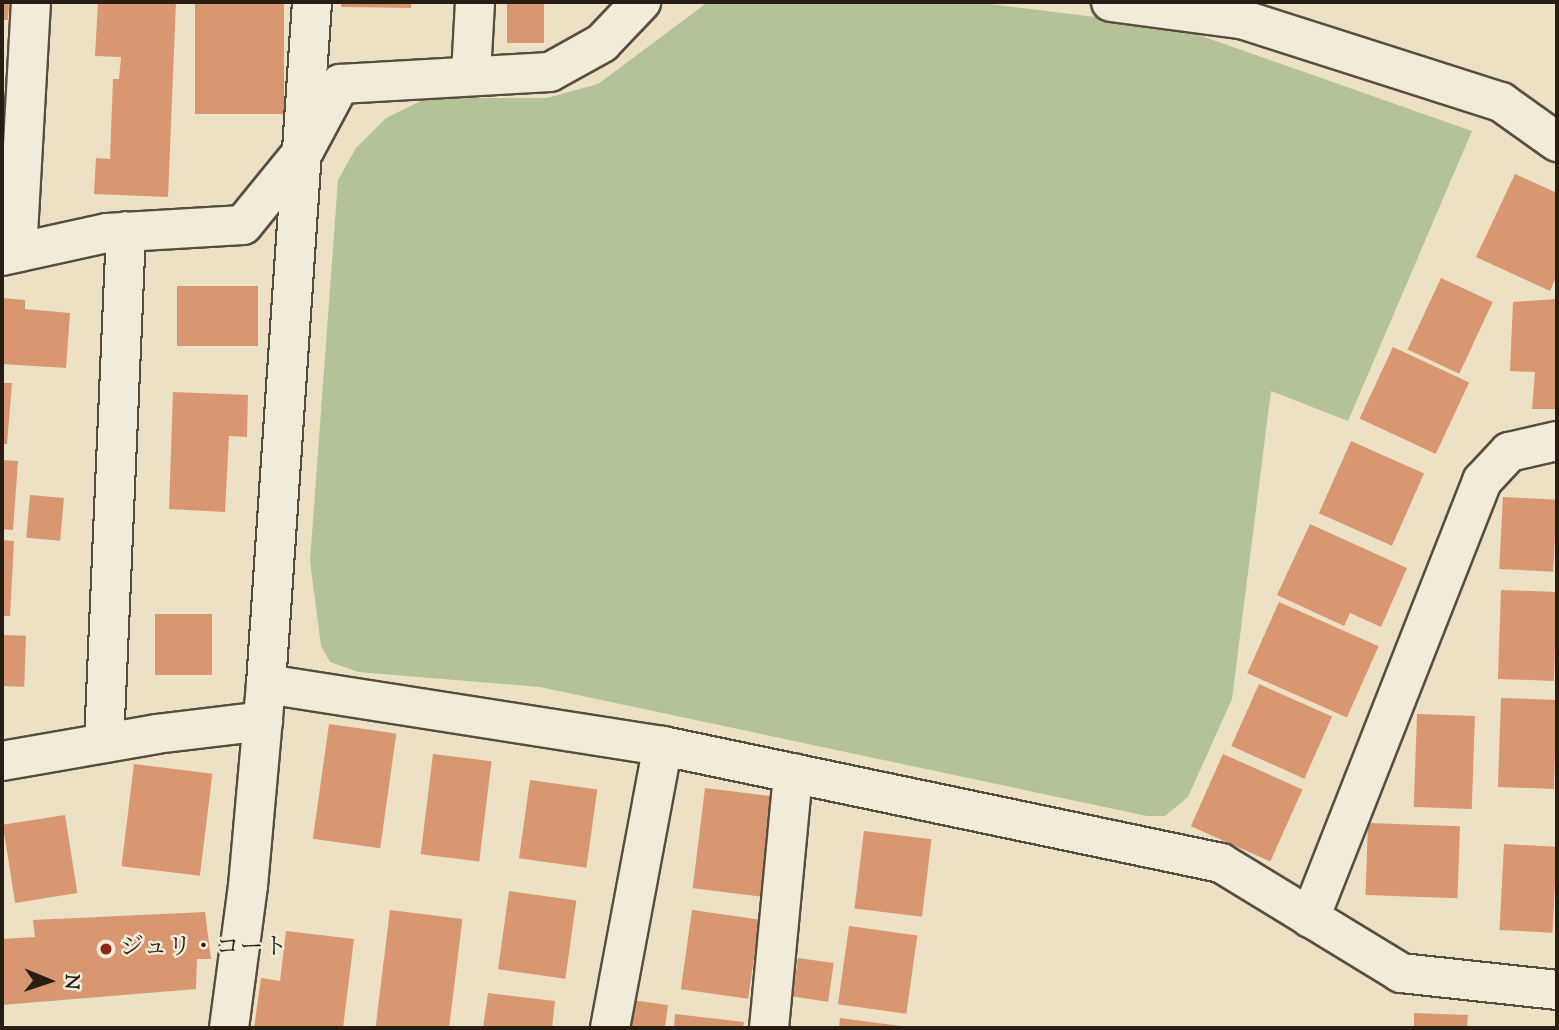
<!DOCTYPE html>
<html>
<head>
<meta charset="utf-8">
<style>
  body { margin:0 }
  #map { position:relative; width:1559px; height:1030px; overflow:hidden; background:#ece0c5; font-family:"Sorts Mill Goudy","Noto Serif JP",serif }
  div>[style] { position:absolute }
  .green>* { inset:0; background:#b4c397 }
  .building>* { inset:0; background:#d99771; transform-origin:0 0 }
  .roads { filter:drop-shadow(2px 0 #584e3f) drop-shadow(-2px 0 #584e3f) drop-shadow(0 2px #584e3f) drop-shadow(0 -2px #584e3f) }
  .minor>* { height:38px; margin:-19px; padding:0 19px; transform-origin:19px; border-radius:19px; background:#f3ebd9 }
  .dots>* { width:19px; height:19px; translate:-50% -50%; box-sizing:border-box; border:4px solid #f3ebd9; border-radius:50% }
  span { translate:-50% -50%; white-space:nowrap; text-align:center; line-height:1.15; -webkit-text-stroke:5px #f3ebd9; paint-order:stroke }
  .poi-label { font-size:24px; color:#271d12 }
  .left { translate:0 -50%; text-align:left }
  .frame { position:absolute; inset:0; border:4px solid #271d12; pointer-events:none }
  .north { position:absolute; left:14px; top:946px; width:70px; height:70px; -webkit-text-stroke:5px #f3ebd9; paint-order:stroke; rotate:92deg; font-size:19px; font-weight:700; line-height:28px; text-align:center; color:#271d12 }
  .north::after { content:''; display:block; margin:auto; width:24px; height:32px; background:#271d12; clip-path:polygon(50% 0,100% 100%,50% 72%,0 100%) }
</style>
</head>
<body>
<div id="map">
  <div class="green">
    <i style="clip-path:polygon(708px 2px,974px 2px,1176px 27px,1472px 131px,1348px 421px,1271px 391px,1232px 699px,1188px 797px,1165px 816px,1147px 816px,540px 687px,358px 672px,330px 662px,321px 646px,310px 561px,338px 180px,356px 148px,386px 118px,427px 98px,547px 98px,598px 84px)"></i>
  </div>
  <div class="building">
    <i style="clip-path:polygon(2px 2px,9px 2px,8px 20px,2px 20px)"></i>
    <i style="clip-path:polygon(98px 2px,176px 2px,168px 197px,94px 194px,96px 158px,110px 159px,113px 79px,119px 79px,121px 57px,95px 56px)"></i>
    <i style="left:195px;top:2px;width:89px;height:112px"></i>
    <i style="clip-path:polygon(341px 2px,411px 2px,411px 8px,341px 7px)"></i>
    <i style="left:507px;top:2px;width:37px;height:41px"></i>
    <i style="clip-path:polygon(1515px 174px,1557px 193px,1557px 275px,1550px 291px,1476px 257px)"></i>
    <i style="left:1441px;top:278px;width:57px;height:79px;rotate:25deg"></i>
    <i style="left:177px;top:286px;width:81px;height:60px"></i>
    <i style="clip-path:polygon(2px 298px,25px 300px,25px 309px,70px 313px,66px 368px,2px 364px)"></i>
    <i style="clip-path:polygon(1557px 299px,1557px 409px,1532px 409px,1535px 372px,1510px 371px,1513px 302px)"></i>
    <i style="left:1393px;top:347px;width:84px;height:79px;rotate:25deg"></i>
    <i style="clip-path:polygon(2px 383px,12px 383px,7px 444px,2px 444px)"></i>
    <i style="clip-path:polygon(173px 392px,248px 395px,247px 437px,229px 436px,225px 512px,169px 509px)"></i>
    <i style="left:1351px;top:441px;width:80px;height:79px;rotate:24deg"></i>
    <i style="clip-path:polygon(2px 460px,18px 461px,13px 530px,2px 529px)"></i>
    <i style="left:30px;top:495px;width:34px;height:43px;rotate:5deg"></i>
    <i style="left:1503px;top:497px;width:54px;height:72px;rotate:3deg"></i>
    <i style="clip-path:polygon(1310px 524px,1407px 568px,1381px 627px,1350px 613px,1344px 626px,1277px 595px)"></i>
    <i style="clip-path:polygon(2px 540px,14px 541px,10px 616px,2px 616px)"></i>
    <i style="left:1501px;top:590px;width:56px;height:89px;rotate:2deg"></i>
    <i style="left:1279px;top:602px;width:109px;height:78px;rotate:24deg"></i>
    <i style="left:155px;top:614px;width:57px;height:61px"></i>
    <i style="left:2px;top:635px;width:24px;height:51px;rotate:2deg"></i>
    <i style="left:1259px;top:684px;width:80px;height:68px;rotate:24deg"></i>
    <i style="left:1501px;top:698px;width:56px;height:89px;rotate:2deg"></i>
    <i style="left:1417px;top:714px;width:58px;height:93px;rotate:2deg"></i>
    <i style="left:329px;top:724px;width:68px;height:116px;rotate:8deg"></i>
    <i style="left:433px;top:754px;width:59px;height:101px;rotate:7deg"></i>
    <i style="left:1223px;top:754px;width:87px;height:79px;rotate:24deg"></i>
    <i style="left:134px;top:764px;width:79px;height:103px;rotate:7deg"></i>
    <i style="left:530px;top:780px;width:68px;height:79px;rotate:8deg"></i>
    <i style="left:705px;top:788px;width:68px;height:101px;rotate:7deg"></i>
    <i style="left:65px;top:815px;width:79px;height:63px;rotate:81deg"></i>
    <i style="left:1368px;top:823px;width:92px;height:72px;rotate:2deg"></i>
    <i style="left:864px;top:831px;width:68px;height:78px;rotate:7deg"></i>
    <i style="left:1504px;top:844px;width:53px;height:86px;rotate:3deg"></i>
    <i style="left:509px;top:891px;width:68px;height:79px;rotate:8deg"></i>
    <i style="left:390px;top:910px;width:73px;height:119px;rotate:7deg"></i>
    <i style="left:692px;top:910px;width:68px;height:80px;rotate:8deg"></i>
    <i style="clip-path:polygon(205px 912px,211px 959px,197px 959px,196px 989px,2px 1005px,2px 939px,35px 937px,33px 920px)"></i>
    <i style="left:849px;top:926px;width:69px;height:79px;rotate:8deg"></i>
    <i style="clip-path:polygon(286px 931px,354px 939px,343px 1028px,254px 1028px,261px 978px,280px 981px)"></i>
    <i style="left:798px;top:958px;width:36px;height:39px;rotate:8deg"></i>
    <i style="clip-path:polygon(488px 993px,555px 1001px,552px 1028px,483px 1028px)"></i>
    <i style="clip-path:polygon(631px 1000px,668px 1005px,665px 1028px,627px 1028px)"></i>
    <i style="clip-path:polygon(1414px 1013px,1468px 1015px,1467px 1028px,1414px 1028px)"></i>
    <i style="clip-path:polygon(675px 1014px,744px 1022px,743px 1028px,674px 1028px)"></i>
    <i style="clip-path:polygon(840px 1018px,908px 1027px,908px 1028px,839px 1028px)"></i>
  </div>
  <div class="roads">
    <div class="minor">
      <i style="left:1111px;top:2px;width:131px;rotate:7.5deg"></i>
      <i style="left:1241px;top:19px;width:273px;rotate:17.7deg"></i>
      <i style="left:1501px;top:102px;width:69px;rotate:35.5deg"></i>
      <i style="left:471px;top:74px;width:72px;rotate:-86.8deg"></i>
      <i style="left:17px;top:252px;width:250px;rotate:-86.8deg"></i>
      <i style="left:2px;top:256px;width:107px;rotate:-12.4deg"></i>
      <i style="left:107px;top:233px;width:136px;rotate:-3.4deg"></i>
      <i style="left:243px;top:225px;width:98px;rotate:-50.8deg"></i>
      <i style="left:305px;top:149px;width:74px;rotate:-61.7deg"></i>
      <i style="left:340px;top:84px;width:210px;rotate:-3.3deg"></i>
      <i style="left:550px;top:72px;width:60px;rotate:-29.1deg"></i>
      <i style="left:602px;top:43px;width:57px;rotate:-46.4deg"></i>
      <i style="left:266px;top:684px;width:684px;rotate:-86.14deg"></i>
      <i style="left:104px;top:743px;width:512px;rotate:-87.54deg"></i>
      <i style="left:2px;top:761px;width:156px;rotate:-9.9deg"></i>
      <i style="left:156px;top:734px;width:108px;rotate:-6.9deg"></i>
      <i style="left:1310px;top:918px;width:470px;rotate:-68.5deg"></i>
      <i style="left:1482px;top:481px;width:40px;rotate:-47deg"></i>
      <i style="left:1509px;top:452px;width:49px;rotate:-12.9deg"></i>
      <i style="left:229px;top:1028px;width:143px;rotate:-82.4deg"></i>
      <i style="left:248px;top:886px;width:203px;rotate:-84.9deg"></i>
      <i style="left:266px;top:684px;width:402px;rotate:8.9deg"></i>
      <i style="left:663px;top:746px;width:570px;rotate:11.84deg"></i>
      <i style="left:1221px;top:863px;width:211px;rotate:31.4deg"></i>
      <i style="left:1401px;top:973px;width:157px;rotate:6.2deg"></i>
      <i style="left:610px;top:1028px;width:287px;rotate:-79.4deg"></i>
      <i style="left:769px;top:1028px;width:256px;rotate:-84.6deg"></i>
    </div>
  </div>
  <div class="dots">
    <i style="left:106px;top:949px;background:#8f2418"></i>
  </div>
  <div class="poi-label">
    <span class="left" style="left:120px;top:949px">ジュリ・コート</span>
  </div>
  <div class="frame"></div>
  <div class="north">N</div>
</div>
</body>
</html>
